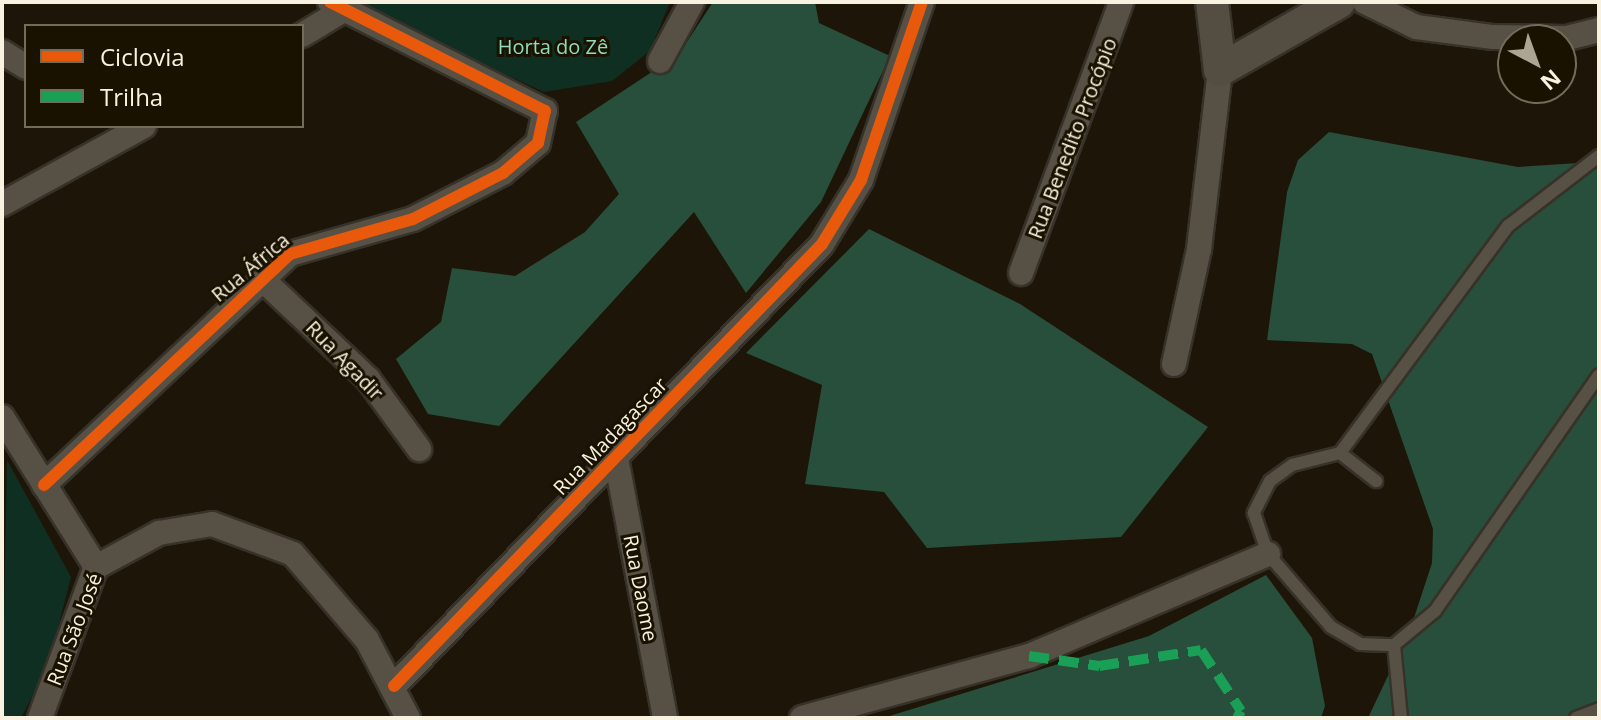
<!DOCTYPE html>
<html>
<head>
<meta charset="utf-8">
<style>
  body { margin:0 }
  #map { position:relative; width:1601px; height:720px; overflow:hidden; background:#1d1608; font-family:"Open Sans",sans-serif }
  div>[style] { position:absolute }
  .green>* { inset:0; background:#0e2f21 }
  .forest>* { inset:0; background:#284e3c }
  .roads { filter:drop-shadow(2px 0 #373229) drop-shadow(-2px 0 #373229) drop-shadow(0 2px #373229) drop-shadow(0 -2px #373229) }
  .service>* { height:12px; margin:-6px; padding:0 6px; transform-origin:6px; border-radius:6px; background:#565045 }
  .minor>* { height:24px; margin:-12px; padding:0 12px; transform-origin:12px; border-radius:12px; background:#565045 }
  .secondary>* { height:32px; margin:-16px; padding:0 16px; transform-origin:16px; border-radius:16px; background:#534d42 }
  .quiet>* { height:10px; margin-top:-5px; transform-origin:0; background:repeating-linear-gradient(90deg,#1a9f57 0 20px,transparent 0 30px) }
  .cycleway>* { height:12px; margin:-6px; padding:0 6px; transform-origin:6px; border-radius:6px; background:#e8590c }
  span { translate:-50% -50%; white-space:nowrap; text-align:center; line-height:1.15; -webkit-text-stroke:6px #1a1200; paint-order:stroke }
  .park-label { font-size:20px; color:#90dbba }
  .street-label { font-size:20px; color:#f9f2e0 }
  .frame { position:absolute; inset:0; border:4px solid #f9f2e0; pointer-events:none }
  .legend { position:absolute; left:24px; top:24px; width:280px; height:104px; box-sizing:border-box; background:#1a1200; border:2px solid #736c5a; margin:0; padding:10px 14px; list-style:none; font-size:24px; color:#f9f2e0 }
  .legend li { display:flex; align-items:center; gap:16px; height:40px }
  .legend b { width:40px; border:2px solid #736c5a }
  .north { position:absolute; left:1497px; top:24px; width:80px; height:80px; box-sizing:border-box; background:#1a1200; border:2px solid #736c5a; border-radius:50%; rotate:139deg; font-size:22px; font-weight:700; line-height:32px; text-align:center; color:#f9f2e0 }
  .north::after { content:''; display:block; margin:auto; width:28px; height:36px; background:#aca594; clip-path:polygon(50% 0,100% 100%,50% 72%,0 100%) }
</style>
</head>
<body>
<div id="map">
  <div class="green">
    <i style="clip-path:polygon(348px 2px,670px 2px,650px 51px,612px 81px,544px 92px)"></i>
    <i style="clip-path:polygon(7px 460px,71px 577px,48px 667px,21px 718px,2px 718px)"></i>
  </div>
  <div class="forest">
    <i style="clip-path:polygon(713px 2px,815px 2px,819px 23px,890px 56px,821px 202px,746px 293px,694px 212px,499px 426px,428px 414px,396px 359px,441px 322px,452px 268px,515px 276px,585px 232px,619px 194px,576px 122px,679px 54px)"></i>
    <i style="clip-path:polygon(1329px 132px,1518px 167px,1594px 162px,1599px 171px,1599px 718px,1368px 718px,1411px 627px,1432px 563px,1433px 529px,1372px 354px,1352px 344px,1267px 340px,1287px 192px,1298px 160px)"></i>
    <i style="clip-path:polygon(869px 229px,1020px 304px,1208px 427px,1121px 537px,927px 548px,884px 492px,805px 484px,822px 385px,746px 353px)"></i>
    <i style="clip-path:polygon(1266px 575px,1312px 638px,1325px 706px,1321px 718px,883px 718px,1149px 636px)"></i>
  </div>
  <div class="roads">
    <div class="service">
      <i style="left:1599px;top:156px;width:115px;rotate:142.4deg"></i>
      <i style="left:1508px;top:226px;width:282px;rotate:126.5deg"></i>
      <i style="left:1340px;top:453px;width:49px;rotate:166deg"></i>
      <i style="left:1292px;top:465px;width:27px;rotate:144deg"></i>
      <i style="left:1270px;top:481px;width:36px;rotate:117deg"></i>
      <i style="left:1254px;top:513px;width:43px;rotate:71.1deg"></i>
      <i style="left:1268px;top:554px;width:96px;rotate:49.2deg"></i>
      <i style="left:1331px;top:627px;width:34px;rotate:30deg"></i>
      <i style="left:1360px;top:644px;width:34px;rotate:2deg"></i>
      <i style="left:1394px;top:645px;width:53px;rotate:-39.7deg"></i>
      <i style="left:1435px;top:611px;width:287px;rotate:-55.2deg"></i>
      <i style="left:1340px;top:453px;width:46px;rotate:37.9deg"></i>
      <i style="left:1394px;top:645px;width:73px;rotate:84.5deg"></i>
      <i style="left:1576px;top:718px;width:25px;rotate:-21deg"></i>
    </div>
    <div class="minor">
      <i style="left:1365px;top:2px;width:57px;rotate:26.1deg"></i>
      <i style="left:1416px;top:27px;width:78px;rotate:7.4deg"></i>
      <i style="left:1493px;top:37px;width:74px;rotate:0.8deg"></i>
      <i style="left:1567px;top:38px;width:33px;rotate:-14deg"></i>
      <i style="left:302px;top:35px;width:50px;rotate:-31.2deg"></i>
      <i style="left:2px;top:52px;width:28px;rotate:32deg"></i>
      <i style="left:660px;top:61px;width:67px;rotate:-61.5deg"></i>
      <i style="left:2px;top:204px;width:162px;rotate:-28.8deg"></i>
      <i style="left:1021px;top:273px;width:289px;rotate:-69.7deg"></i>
      <i style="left:262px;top:279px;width:146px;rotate:43.3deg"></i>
      <i style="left:368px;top:379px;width:87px;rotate:53.9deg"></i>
      <i style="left:1174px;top:364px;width:118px;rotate:-77.7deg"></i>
      <i style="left:1199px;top:249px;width:180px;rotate:-83.3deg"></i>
      <i style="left:2px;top:417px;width:177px;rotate:57.9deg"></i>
      <i style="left:616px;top:458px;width:265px;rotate:79.3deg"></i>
      <i style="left:44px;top:485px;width:337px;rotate:-43.2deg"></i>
      <i style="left:290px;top:254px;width:128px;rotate:-15.9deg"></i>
      <i style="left:413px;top:219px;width:101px;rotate:-27.1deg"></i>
      <i style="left:503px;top:173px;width:46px;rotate:-40.6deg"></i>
      <i style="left:538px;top:143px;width:33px;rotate:-78deg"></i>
      <i style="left:545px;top:111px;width:241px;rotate:-153.1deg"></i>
      <i style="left:394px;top:686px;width:615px;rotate:-45.92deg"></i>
      <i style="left:822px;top:244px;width:75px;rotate:-58.6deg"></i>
      <i style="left:861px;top:180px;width:188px;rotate:-71.1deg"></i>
      <i style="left:40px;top:718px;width:161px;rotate:-69.7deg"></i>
      <i style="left:96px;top:567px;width:72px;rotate:-28.4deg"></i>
      <i style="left:159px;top:533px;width:54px;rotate:-9.6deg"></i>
      <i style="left:212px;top:524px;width:86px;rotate:20.3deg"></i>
      <i style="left:293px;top:554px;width:113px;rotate:49.3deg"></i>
      <i style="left:367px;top:640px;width:88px;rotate:62.3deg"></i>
      <i style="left:802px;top:718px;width:235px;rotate:-15.3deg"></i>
      <i style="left:1029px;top:656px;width:260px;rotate:-23.1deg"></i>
    </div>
    <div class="secondary">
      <i style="left:1212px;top:2px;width:68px;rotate:83.3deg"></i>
      <i style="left:1220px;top:70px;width:137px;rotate:-29.7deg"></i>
    </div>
  </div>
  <div class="quiet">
    <i style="left:1029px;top:656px;width:71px;rotate:8.1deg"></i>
    <i style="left:1099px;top:666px;width:103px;rotate:-8.9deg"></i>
    <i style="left:1201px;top:650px;width:73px;rotate:56.7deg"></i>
    <i style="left:1241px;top:711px;width:8px;rotate:120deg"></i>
  </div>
  <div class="cycleway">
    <i style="left:44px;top:485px;width:337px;rotate:-43.2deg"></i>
    <i style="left:290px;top:254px;width:128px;rotate:-15.9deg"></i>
    <i style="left:413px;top:219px;width:101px;rotate:-27.1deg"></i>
    <i style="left:503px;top:173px;width:46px;rotate:-40.6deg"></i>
    <i style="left:538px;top:143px;width:33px;rotate:-78deg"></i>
    <i style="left:545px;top:111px;width:241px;rotate:-153.1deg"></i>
    <i style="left:394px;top:686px;width:615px;rotate:-45.92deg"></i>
    <i style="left:822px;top:244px;width:75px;rotate:-58.6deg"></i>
    <i style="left:861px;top:180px;width:188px;rotate:-71.1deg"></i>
  </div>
  <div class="park-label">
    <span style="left:553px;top:46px">Horta do Zê</span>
  </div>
  <div class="street-label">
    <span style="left:1072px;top:138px;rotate:-69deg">Rua Benedito Procópio</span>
    <span style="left:250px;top:267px;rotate:-40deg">Rua África</span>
    <span style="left:345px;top:360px;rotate:46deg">Rua Agadir</span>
    <span style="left:610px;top:436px;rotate:-46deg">Rua Madagascar</span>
    <span style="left:641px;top:588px;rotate:79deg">Rua Daome</span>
    <span style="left:74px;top:629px;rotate:-69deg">Rua São José</span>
  </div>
  <div class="frame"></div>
  <ul class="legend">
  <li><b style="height:10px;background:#e8590c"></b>Ciclovia</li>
  <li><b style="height:10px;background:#1a9f57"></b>Trilha</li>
  </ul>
  <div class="north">N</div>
</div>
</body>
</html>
